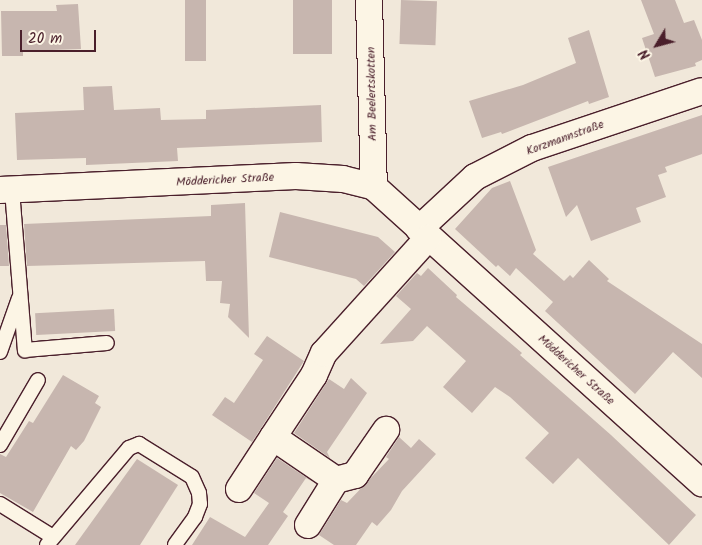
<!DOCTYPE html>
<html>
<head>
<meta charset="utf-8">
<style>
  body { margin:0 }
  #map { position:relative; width:702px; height:545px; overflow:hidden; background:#f1e8da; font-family:Kalam,sans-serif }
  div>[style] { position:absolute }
  .building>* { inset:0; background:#c7b6af; transform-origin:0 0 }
  .roads { filter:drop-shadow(1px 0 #4a1f2b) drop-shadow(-1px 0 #4a1f2b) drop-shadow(0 1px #4a1f2b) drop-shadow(0 -1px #4a1f2b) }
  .lane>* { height:14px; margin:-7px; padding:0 7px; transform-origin:7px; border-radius:7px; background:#fcf5e5 }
  .street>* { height:26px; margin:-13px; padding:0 13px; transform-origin:13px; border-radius:13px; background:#fcf5e5 }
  span { translate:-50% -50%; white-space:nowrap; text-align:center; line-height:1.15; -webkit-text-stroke:4px #fcf5e5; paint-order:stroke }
  .street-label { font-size:12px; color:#4a1f2b }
  .north { position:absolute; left:632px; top:20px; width:50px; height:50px; -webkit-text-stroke:4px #fcf5e5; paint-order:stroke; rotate:233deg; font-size:14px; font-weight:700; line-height:20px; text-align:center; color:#4a1f2b }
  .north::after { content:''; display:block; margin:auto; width:18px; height:22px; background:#4a1f2b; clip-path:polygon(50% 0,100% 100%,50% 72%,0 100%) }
  .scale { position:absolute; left:20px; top:30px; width:76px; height:22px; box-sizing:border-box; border:2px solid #4a1f2b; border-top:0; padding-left:6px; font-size:15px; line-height:18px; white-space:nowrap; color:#4a1f2b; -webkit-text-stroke:4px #fcf5e5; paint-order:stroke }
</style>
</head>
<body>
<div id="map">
  <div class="building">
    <i style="left:185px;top:0;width:21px;height:61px"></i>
    <i style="left:293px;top:0;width:39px;height:54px"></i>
    <i style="left:401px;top:0;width:36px;height:44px;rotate:2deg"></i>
    <i style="clip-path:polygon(641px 0,675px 0,684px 23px,694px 20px,702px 40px,702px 60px,695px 63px,696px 66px,655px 77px,642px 38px,654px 34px)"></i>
    <i style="clip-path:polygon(78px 4px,81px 49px,23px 51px,23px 56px,2px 56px,1px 11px,57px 11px,56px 5px)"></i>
    <i style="clip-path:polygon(589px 30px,609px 97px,589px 104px,588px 101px,502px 134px,501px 132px,482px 138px,469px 101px,523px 85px,576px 63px,568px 38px)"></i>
    <i style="clip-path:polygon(112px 86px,114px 110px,160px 108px,161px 120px,206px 119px,206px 110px,321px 105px,322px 142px,177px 148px,178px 161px,86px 165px,86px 158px,17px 160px,15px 113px,84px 110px,83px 87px)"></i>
    <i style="clip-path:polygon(702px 115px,702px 154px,665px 167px,667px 172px,658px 175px,666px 197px,636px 208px,641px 222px,591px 241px,577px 205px,566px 217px,548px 167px)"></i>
    <i style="clip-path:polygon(510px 181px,536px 250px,533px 254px,564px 281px,570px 275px,573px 278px,589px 260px,609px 279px,607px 281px,702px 344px,702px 378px,673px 352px,635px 394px,545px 311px,553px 302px,516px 268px,510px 276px,498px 265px,496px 267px,455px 229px,492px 188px)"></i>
    <i style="clip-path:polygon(245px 203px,249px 338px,228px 317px,230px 304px,220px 303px,222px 281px,206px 281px,205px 261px,27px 266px,24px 224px,211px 216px,211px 205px)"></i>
    <i style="clip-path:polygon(280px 212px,378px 237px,395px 252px,364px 286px,356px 279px,269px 257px)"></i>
    <i style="clip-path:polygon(0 225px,6px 225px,9px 266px,0 266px)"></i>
    <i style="clip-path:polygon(428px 268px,457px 295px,456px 297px,522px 353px,520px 355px,611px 435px,696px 515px,669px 545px,578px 458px,553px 484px,525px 458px,549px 433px,510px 397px,495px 387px,472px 413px,443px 387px,466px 361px,427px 326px,413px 341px,380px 344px,411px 309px,396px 296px,417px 273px,421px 276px)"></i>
    <i style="left:114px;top:309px;width:22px;height:79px;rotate:87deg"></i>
    <i style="clip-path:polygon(267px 336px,304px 361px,252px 442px,212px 415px,225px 397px,234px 403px,263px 360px,254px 354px)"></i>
    <i style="clip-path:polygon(63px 375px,99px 396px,95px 403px,101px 407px,84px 441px,76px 450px,71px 446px,33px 512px,0 493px,0 454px,6px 457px,29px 421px,33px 423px)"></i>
    <i style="clip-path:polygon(351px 378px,367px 393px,327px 452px,330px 458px,294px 433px,329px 379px,344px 389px)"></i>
    <i style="clip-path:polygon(399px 437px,411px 448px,419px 439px,436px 454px,402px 491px,391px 510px,377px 526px,372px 522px,356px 545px,334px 545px,319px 535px,341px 500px,347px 503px,389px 459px,386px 457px)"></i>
    <i style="clip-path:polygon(277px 458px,313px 482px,306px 478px,283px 512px,288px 516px,268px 545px,192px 545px,210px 517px,245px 537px,269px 503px,254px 493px)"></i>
    <i style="clip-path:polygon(137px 459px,178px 485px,140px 545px,75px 545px)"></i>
  </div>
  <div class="roads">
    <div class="lane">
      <i style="left:12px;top:190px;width:161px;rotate:85.4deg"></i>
      <i style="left:25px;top:350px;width:82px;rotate:-4.9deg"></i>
      <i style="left:0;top:352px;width:57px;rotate:-70.6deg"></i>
      <i style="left:0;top:445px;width:75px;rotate:-59.7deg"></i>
      <i style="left:0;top:504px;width:62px;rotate:31.9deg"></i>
      <i style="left:47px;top:545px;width:127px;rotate:-49.8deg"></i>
      <i style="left:129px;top:448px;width:11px;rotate:-22deg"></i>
      <i style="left:139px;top:444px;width:62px;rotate:31.9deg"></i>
      <i style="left:192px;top:477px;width:17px;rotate:66deg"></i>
      <i style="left:199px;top:493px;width:11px;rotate:85deg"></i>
      <i style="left:200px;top:504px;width:14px;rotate:111deg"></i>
      <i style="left:195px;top:517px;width:34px;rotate:126deg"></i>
    </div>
    <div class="street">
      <i style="left:369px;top:0;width:187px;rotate:88.5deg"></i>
      <i style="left:0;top:190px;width:296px;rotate:-2.7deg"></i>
      <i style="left:296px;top:176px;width:47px;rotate:3.7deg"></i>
      <i style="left:343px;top:179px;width:32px;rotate:14deg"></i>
      <i style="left:374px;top:187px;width:442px;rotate:42.1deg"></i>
      <i style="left:419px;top:229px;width:76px;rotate:-42.9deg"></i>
      <i style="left:475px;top:177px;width:64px;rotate:-27deg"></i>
      <i style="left:532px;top:148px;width:179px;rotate:-18.5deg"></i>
      <i style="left:336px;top:480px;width:76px;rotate:-145.7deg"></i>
      <i style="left:273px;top:437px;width:74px;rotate:-56.5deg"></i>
      <i style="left:314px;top:375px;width:24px;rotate:-66deg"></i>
      <i style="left:324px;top:353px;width:155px;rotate:-47.9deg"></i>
      <i style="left:239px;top:489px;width:62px;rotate:-56.8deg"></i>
      <i style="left:308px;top:525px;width:53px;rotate:-58.1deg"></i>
      <i style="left:336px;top:480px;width:20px;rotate:-15deg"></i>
      <i style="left:355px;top:475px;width:55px;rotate:-55.4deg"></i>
    </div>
  </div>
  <div class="street-label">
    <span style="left:372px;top:94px;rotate:-91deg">Am Beelertskotten</span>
    <span style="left:565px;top:138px;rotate:-20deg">Korzmannstraße</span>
    <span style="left:225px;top:180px;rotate:-3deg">Möddericher Straße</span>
    <span style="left:576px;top:370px;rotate:42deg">Möddericher Straße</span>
  </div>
  <div class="north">N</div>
  <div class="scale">20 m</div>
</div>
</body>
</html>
